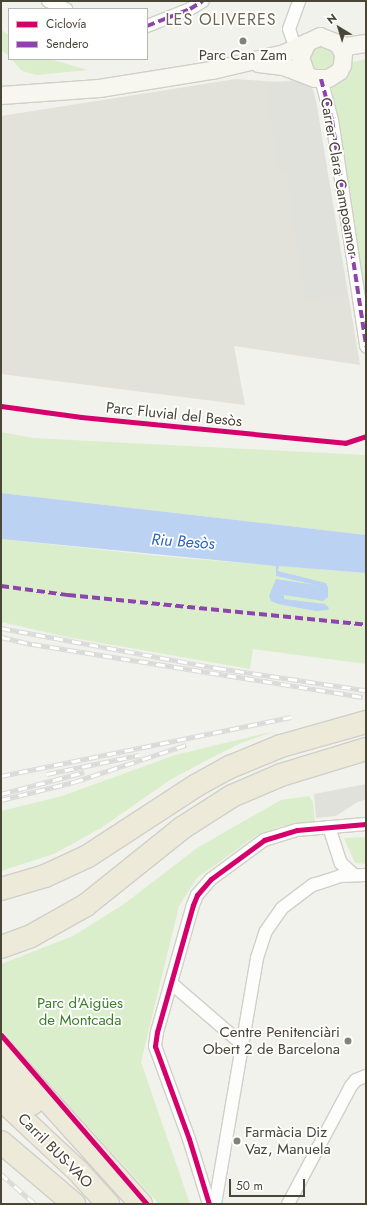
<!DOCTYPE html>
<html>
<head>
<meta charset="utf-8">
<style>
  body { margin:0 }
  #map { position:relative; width:367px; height:1205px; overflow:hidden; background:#f2f2ec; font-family:Jost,sans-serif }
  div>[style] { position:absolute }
  .industrial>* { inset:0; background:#e2e1da }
  .green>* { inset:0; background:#daeecb }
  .round { border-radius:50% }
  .parking>* { inset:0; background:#e1e1dc }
  .water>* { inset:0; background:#bbd2f2 }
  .roads { filter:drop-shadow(1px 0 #d0cfc9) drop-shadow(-1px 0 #d0cfc9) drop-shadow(0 1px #d0cfc9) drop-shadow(0 -1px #d0cfc9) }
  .street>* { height:12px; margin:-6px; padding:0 6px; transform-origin:6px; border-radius:6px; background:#fdfdfc }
  .secondary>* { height:17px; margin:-8.5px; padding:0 8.5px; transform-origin:8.5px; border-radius:8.5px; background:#f7f6ef }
  .highway>* { height:22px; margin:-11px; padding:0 11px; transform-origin:11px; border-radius:11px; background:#edead9 }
  .rail>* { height:4.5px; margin-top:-2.25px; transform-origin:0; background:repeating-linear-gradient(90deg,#fff 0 9px,#dadad9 0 18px); box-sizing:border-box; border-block:1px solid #dadad9 }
  .quiet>* { height:4px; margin-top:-2px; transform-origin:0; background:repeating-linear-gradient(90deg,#8e44ad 0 8px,transparent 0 12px) }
  .cycleway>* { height:5px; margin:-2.5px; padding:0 2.5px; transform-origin:2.5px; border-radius:2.5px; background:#d6006c }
  .dots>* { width:11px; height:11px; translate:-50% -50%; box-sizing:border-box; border:2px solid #fff; border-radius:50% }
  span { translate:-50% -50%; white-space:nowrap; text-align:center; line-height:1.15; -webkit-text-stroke:3.5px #fff; paint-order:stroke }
  .poi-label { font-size:15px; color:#494537 }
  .right { translate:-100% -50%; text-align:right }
  .left { translate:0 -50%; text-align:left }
  .street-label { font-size:15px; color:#494537 }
  .park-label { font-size:15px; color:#397f26 }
  .neighbourhood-label { font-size:16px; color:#6d654d; letter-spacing:1px }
  .water-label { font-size:16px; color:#2965bc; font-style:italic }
  .frame { position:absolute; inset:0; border:2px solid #494537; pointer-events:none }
  .legend { position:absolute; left:8px; top:8px; width:140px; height:52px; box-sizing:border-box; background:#fff; border:1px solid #b6b5af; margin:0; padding:5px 7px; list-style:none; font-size:12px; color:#494537 }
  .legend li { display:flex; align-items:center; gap:8px; height:20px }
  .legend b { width:20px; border:1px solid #b6b5af }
  .north { position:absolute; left:319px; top:8px; width:40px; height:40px; -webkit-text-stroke:3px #fff; paint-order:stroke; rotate:322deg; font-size:11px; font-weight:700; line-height:16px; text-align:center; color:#494537 }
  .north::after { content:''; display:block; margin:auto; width:14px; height:18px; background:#494537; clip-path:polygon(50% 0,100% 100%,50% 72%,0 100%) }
  .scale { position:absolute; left:229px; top:1179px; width:76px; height:18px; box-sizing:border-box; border:2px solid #494537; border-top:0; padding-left:5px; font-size:12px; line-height:14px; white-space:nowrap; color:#494537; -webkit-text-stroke:3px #fff; paint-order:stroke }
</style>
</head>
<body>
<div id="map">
  <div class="industrial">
    <i style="clip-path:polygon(236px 79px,308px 84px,316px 101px,360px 365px,234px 346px,245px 405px,1px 374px,1px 116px)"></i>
  </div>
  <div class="green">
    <i style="clip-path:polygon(1px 30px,9px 35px,9px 56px,1px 50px)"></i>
    <i class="round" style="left:308px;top:45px;width:26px;height:26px"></i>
    <i style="clip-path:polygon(11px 59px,50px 59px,88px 70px,37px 75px,22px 71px)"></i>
    <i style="clip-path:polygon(366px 59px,366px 297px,331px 85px,349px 63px)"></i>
    <i style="clip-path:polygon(1px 432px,33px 438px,366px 455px,366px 535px,1px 493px)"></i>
    <i style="clip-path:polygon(1px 539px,160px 556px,366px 573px,366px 664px,253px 649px,250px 669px,67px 637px,1px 622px)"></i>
    <i style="clip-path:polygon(275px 731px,239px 744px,209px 759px,170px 780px,101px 828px,54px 854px,1px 871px,1px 811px,62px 796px,175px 755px)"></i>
    <i style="clip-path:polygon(309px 796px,313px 802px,315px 822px,282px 826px,257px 835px,197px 878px,179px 906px,141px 1062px,190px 1204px,159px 1204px,1px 1031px,1px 964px,73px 936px,124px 904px,197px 848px,235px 826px,281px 800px)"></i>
    <i style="clip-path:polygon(366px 837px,366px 864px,355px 863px,344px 838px)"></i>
  </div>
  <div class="parking">
    <i style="clip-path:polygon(299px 80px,313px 89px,316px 101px,346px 294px,306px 300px,286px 173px,279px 174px,265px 83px)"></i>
    <i style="clip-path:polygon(366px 784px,366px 799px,356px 803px,336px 816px,316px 818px,314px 794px)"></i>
  </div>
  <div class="water">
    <i style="clip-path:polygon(1px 493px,366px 535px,366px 573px,279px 566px,278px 571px,326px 583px,328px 587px,328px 597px,323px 601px,284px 595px,284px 599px,325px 604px,329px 608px,328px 610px,316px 611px,278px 604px,271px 601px,269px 596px,276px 579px,316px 585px,276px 576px,276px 566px,1px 539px)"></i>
  </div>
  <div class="roads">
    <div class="street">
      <i style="left:48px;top:1px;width:20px;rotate:24deg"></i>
      <i style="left:147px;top:26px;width:46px;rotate:-21.6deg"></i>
      <i style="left:190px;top:9px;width:15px;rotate:-32deg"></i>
      <i style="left:292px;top:38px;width:9px;rotate:-108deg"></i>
      <i style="left:289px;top:29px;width:30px;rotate:-70deg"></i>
      <i style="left:321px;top:79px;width:42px;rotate:75deg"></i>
      <i style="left:332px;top:120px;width:229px;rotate:81.4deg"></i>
      <i style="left:329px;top:827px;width:38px;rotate:72deg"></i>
      <i style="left:341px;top:863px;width:16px;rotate:43deg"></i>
      <i style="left:171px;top:983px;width:94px;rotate:40.7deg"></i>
      <i style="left:209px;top:1204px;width:68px;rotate:-107.1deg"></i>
      <i style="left:189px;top:1139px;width:99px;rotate:-110.1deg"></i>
      <i style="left:155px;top:1046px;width:14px;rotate:-82deg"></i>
      <i style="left:157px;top:1032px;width:132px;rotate:-74.2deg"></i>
      <i style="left:193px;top:905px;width:11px;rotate:-68deg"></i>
      <i style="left:197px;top:895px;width:21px;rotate:-49deg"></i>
      <i style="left:211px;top:879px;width:66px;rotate:-36.3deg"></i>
      <i style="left:264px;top:840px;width:34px;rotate:-17deg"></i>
      <i style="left:297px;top:830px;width:69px;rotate:-5deg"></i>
      <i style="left:215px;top:1204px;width:250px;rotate:-80.3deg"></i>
      <i style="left:257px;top:958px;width:28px;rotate:-72deg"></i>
      <i style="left:266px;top:931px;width:28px;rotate:-55deg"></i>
      <i style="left:282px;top:908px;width:39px;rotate:-37deg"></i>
      <i style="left:313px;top:885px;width:28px;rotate:-18deg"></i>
      <i style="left:340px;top:876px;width:26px;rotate:-2deg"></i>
      <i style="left:288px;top:1204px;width:134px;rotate:-61.9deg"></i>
      <i style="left:351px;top:1086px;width:8px;rotate:-50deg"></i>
      <i style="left:356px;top:1080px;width:11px;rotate:-22deg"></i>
    </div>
    <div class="secondary">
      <i style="left:337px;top:43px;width:9px;rotate:18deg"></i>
      <i style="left:346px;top:46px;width:20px;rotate:-9deg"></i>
      <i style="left:258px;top:63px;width:25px;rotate:7deg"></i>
      <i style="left:283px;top:66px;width:33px;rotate:21deg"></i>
      <i style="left:314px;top:78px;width:14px"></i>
      <i style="left:328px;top:78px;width:13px;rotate:-32deg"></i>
      <i style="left:339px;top:71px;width:7px;rotate:-63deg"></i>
      <i style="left:342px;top:65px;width:12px;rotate:-85deg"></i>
      <i style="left:343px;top:53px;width:12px;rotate:-121deg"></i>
      <i style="left:337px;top:43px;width:18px;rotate:-158deg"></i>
      <i style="left:320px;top:36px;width:14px;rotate:155deg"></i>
      <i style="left:307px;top:42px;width:17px;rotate:115deg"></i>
      <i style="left:300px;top:57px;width:18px;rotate:71deg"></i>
      <i style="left:1px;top:95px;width:98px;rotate:-4.1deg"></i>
      <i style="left:99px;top:88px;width:114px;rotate:-9.1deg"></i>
      <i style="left:212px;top:70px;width:74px;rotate:-13.3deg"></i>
      <i style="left:284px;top:53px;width:25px;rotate:-26deg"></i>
    </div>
    <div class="highway">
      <i style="left:1px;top:889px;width:46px;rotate:-16.5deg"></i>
      <i style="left:45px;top:876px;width:47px;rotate:-24.9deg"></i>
      <i style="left:88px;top:856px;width:130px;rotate:-33.1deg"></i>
      <i style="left:197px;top:785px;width:38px;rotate:-29deg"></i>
      <i style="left:230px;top:767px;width:55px;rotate:-22.4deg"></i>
      <i style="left:281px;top:746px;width:88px;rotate:-15.8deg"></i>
      <i style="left:1px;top:947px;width:32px;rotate:-20deg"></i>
      <i style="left:31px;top:936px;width:63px;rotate:-29.4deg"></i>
      <i style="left:86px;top:905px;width:123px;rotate:-38.7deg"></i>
      <i style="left:182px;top:828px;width:59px;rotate:-32.6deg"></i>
      <i style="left:232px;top:796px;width:53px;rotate:-23.2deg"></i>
      <i style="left:281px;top:775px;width:89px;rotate:-17deg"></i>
      <i style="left:1px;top:1049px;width:209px;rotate:47.9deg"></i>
      <i style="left:1px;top:1074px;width:43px;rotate:44.1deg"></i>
      <i style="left:1px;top:1099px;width:105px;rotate:43.1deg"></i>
      <i style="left:78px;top:1171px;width:45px;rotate:47.7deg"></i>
      <i style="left:1px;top:1142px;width:96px;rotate:40.3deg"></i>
    </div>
  </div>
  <div class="rail">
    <i style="left:1px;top:628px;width:220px;rotate:10.5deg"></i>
    <i style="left:217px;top:668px;width:150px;rotate:8.5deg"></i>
    <i style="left:1px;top:637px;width:32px;rotate:13deg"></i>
    <i style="left:32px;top:644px;width:335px;rotate:9.1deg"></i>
    <i style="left:47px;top:774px;width:94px;rotate:-11.7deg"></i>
    <i style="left:1px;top:776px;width:296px;rotate:-11.5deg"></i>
    <i style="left:1px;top:794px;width:86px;rotate:-14.8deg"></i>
    <i style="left:1px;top:800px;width:75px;rotate:-13.9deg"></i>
    <i style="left:74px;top:782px;width:118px;rotate:-18.3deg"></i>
    <i style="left:1px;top:1174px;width:45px;rotate:41.4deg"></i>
  </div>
  <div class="quiet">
    <i style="left:147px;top:26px;width:46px;rotate:-21.6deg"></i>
    <i style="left:190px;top:9px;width:15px;rotate:-32deg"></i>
    <i style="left:321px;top:79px;width:42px;rotate:75deg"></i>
    <i style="left:332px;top:120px;width:229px;rotate:81.4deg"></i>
    <i style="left:1px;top:586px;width:68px;rotate:7.7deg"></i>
    <i style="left:68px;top:595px;width:300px;rotate:5.7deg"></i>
  </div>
  <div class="cycleway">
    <i style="left:1px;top:406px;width:81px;rotate:7.8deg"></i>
    <i style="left:81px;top:417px;width:265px;rotate:5.6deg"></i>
    <i style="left:345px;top:443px;width:22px;rotate:-18deg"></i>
    <i style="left:1px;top:1035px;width:223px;rotate:49.2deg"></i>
    <i style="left:209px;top:1204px;width:68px;rotate:-107.1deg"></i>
    <i style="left:189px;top:1139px;width:99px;rotate:-110.1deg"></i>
    <i style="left:155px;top:1046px;width:14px;rotate:-82deg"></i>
    <i style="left:157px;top:1032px;width:132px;rotate:-74.2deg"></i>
    <i style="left:193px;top:905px;width:11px;rotate:-68deg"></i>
    <i style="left:197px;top:895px;width:21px;rotate:-49deg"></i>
    <i style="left:211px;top:879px;width:66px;rotate:-36.3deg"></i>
    <i style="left:264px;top:840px;width:34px;rotate:-17deg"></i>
    <i style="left:297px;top:830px;width:69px;rotate:-5deg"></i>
  </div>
  <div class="dots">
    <i style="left:243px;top:41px;background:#848276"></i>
    <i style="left:348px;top:1041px;background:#848276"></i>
    <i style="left:237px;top:1141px;background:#848276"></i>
  </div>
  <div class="poi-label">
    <span style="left:243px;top:56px">Parc Can Zam</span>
    <span class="right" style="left:340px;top:1041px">Centre Penitenciàri<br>Obert 2 de Barcelona</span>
    <span class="left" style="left:245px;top:1141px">Farmàcia Diz<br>Vaz, Manuela</span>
  </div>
  <div class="street-label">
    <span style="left:339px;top:177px;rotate:80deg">Carrer Clara Campoamor</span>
    <span style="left:174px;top:415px;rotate:6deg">Parc Fluvial del Besòs</span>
    <span style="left:55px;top:1151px;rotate:45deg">Carril BUS-VAO</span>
  </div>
  <div class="park-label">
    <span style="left:80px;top:1012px">Parc d'Aigües<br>de Montcada</span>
  </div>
  <div class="neighbourhood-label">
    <span style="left:221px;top:20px">LES OLIVERES</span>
  </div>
  <div class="water-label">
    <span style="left:183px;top:542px;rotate:4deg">Riu Besòs</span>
  </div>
  <div class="frame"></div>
  <ul class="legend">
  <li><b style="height:5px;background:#d6006c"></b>Ciclovía</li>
  <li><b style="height:5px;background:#8e44ad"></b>Sendero</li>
  </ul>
  <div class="north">N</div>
  <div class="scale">50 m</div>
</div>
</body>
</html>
